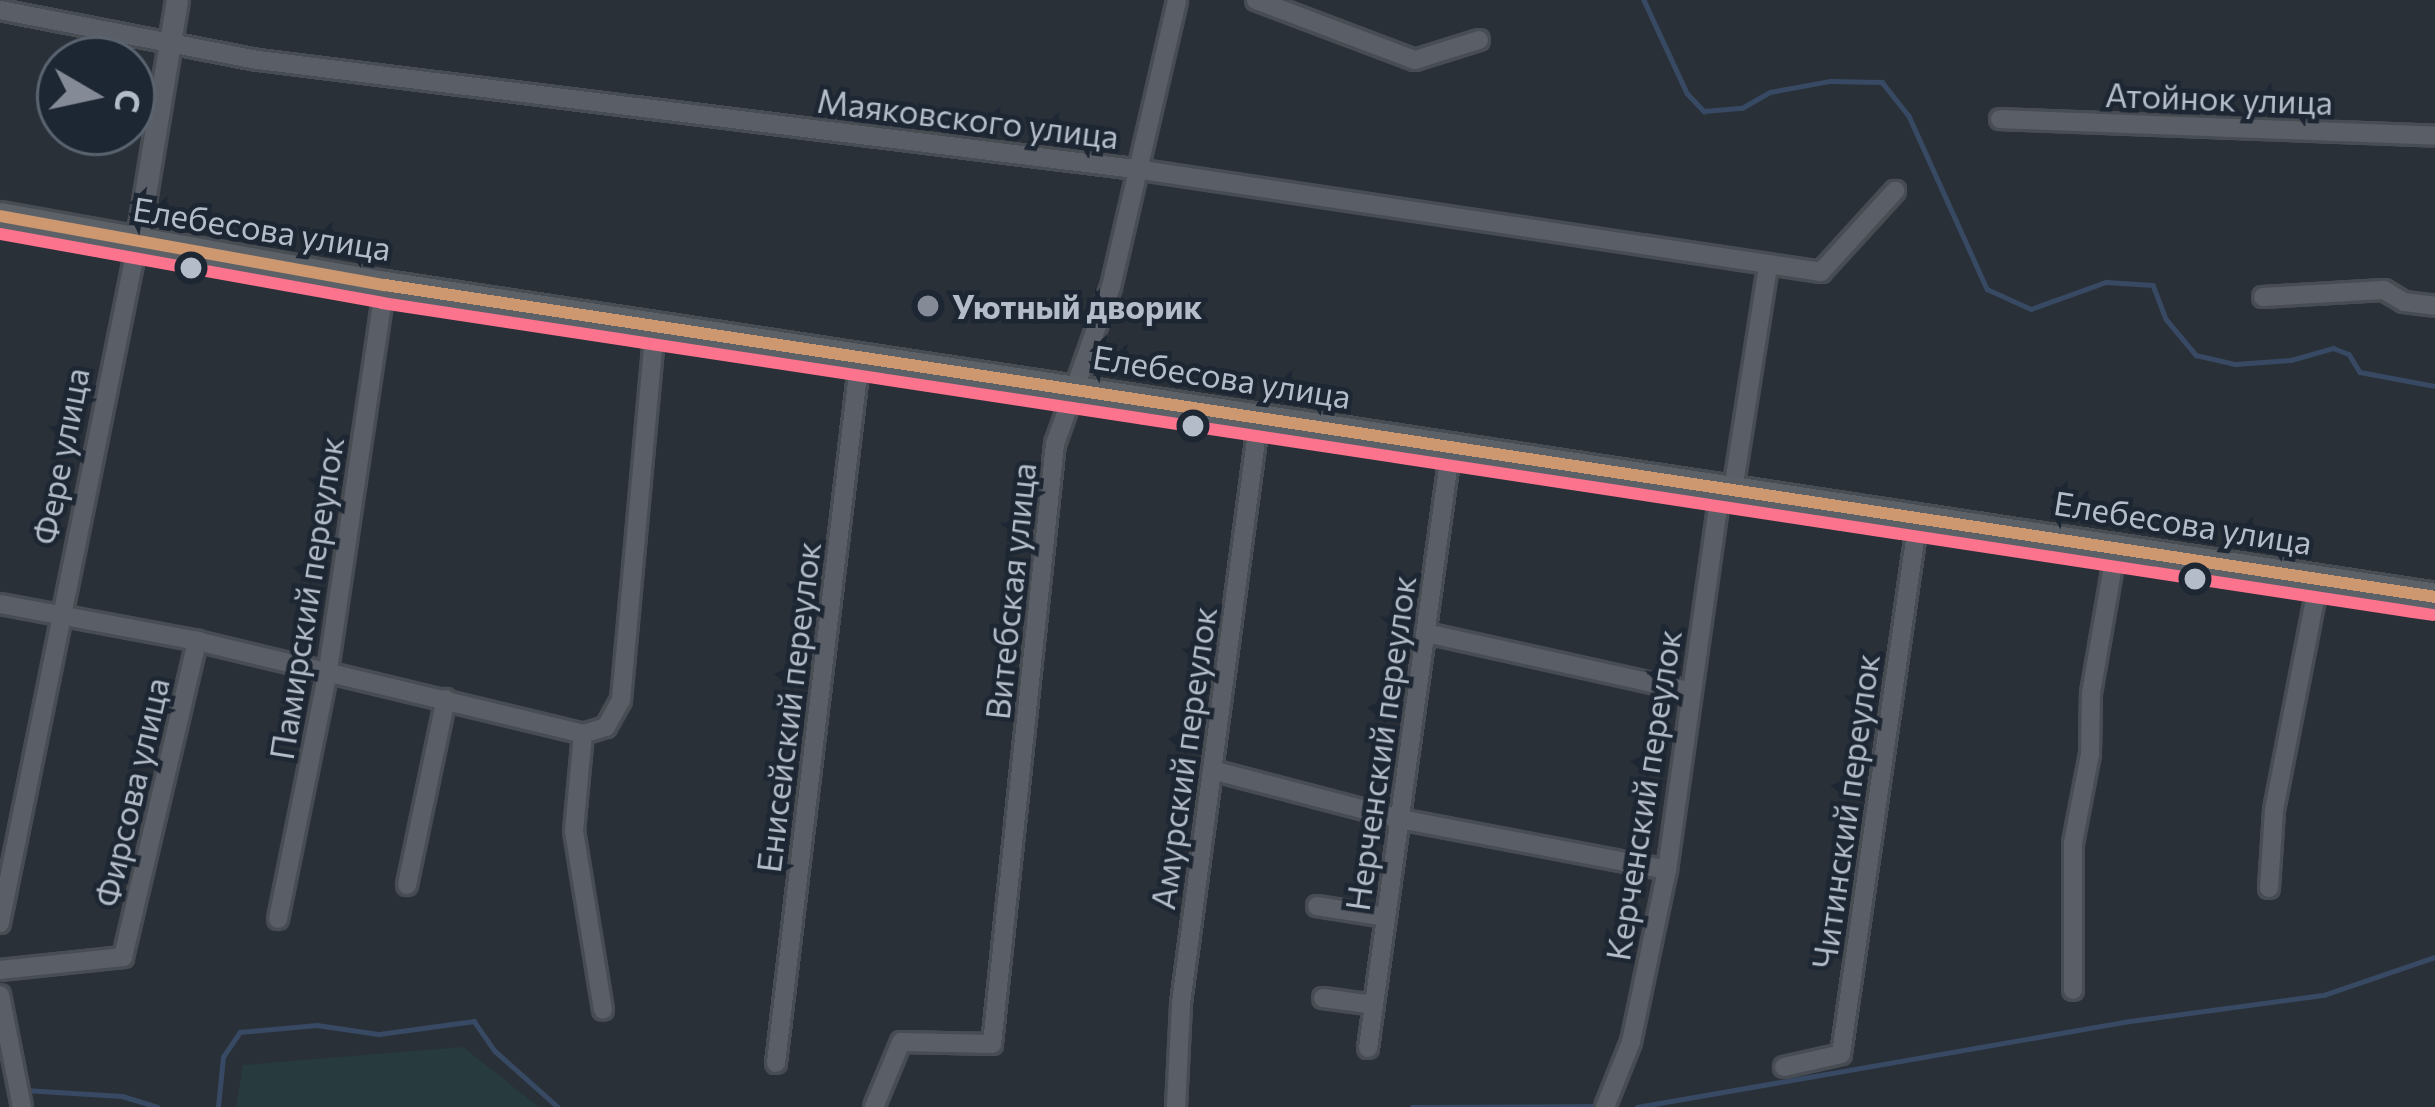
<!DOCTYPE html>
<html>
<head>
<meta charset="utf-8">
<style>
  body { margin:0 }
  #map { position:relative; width:2435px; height:1107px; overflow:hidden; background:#2a3038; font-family:Commissioner,sans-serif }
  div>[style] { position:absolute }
  .green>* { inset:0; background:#273a3e }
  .stream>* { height:4.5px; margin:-2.25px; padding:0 2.25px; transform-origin:2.25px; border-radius:2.25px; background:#384963 }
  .roads { filter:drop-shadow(3px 0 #484c53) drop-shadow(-3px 0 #484c53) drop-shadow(0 3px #484c53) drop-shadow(0 -3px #484c53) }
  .minor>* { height:18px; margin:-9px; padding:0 9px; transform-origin:9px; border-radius:9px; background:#5a5e66 }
  .tertiary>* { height:21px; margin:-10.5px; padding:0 10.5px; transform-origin:10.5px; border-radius:10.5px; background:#5a5e66 }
  .primary>* { height:27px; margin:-13.5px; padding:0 13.5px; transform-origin:13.5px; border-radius:13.5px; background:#5c6168 }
  .bus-1>* { height:12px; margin:-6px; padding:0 6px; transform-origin:6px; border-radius:6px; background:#cd976f }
  .bus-2>* { height:12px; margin:-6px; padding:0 6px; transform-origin:6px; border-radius:6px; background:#fc738d }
  .dots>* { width:33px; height:33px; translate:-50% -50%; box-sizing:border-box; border:6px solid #1d2633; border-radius:50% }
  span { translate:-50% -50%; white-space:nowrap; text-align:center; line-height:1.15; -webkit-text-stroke:9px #1d2633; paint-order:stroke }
  .street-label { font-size:33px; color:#b4bcc9 }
  .poi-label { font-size:33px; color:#b4bcc9; font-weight:700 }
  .left { translate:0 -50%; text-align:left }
  .north { position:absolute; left:36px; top:36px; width:120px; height:120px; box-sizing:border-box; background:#1d2633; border:3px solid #59626f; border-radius:50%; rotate:99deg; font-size:33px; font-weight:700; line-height:48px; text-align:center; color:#b4bcc9 }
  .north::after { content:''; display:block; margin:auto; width:42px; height:54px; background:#848b96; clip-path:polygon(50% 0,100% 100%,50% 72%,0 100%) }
</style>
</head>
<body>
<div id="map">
  <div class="green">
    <i style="clip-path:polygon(463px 1047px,539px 1107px,236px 1107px,243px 1065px)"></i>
  </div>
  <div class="stream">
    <i style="left:1644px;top:0;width:102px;rotate:65.2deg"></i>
    <i style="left:1687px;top:93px;width:25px;rotate:47deg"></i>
    <i style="left:1704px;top:111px;width:38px;rotate:-5deg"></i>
    <i style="left:1742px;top:108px;width:32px;rotate:-30deg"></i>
    <i style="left:1770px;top:92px;width:61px;rotate:-10.4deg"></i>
    <i style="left:1830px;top:81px;width:52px;rotate:1.1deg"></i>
    <i style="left:1882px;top:82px;width:43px;rotate:51.5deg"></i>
    <i style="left:1909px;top:116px;width:190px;rotate:65.7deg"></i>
    <i style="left:1987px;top:289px;width:48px;rotate:24.4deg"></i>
    <i style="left:2031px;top:309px;width:80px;rotate:-19.8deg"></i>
    <i style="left:2106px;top:282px;width:47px;rotate:3.7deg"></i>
    <i style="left:2153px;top:285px;width:36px;rotate:69deg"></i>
    <i style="left:2166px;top:319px;width:47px;rotate:50.2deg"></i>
    <i style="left:2196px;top:355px;width:40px;rotate:13deg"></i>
    <i style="left:2235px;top:364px;width:56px;rotate:-4.1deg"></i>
    <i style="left:2291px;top:360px;width:44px;rotate:-15.9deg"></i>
    <i style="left:2333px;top:348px;width:17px;rotate:21deg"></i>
    <i style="left:2349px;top:354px;width:21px;rotate:59deg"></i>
    <i style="left:2360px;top:372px;width:76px;rotate:10.6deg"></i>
    <i style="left:24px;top:1090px;width:98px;rotate:3.5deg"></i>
    <i style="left:122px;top:1096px;width:37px;rotate:17deg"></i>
    <i style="left:218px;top:1107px;width:50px;rotate:-84.3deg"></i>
    <i style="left:223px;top:1057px;width:30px;rotate:-56deg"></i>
    <i style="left:240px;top:1032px;width:77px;rotate:-5.2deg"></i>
    <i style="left:317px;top:1025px;width:63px;rotate:8.3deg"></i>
    <i style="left:379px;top:1034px;width:96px;rotate:-7.8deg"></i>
    <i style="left:474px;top:1021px;width:37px;rotate:55deg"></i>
    <i style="left:495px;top:1051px;width:84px;rotate:41.6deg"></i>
    <i style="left:1412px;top:1107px;width:186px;rotate:-0.3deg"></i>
    <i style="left:1637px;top:1107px;width:493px;rotate:-9.9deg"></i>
    <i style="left:2123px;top:1022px;width:203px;rotate:-7.7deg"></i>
    <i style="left:2324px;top:995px;width:117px;rotate:-18.9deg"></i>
  </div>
  <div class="roads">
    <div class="minor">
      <i style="left:1256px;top:0;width:170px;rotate:20.7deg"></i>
      <i style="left:1415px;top:60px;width:67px;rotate:-17.4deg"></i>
      <i style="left:0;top:10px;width:263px;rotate:11deg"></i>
      <i style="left:258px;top:60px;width:891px;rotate:7.09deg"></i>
      <i style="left:1142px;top:170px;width:687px;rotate:8.54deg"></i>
      <i style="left:1821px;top:272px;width:110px;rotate:-47.6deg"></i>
      <i style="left:2000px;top:119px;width:435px;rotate:2.2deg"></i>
      <i style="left:2263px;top:297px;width:121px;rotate:-3.3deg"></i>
      <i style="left:2384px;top:290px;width:23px;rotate:31deg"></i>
      <i style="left:2404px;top:302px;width:31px;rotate:7deg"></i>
      <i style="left:1733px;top:490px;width:227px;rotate:-81.1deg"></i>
      <i style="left:0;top:604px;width:200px;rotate:10.6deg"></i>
      <i style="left:197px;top:641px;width:397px;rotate:13.5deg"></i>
      <i style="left:583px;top:734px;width:24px;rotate:-17deg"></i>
      <i style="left:606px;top:727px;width:31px;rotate:-61deg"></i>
      <i style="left:621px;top:700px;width:376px;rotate:-84.8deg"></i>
      <i style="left:1426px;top:633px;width:272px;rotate:12.5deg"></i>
      <i style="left:583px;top:734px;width:97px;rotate:95.3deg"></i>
      <i style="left:574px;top:831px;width:181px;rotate:80.8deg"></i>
      <i style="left:1212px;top:770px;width:194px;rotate:14.6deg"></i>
      <i style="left:1400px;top:819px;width:272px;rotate:10.8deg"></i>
      <i style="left:407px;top:885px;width:190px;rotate:-78.2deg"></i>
      <i style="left:2269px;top:888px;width:78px;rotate:-86.3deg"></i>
      <i style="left:2274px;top:810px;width:235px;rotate:-79deg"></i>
      <i style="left:1317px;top:906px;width:70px;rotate:9.1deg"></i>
      <i style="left:278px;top:919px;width:254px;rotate:-78.6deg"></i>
      <i style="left:328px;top:670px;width:389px;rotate:-81.6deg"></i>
      <i style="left:0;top:923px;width:693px;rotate:-78.59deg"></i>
      <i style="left:0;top:970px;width:124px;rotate:-6deg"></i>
      <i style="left:123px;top:957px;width:325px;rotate:-76.8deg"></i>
      <i style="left:2073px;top:990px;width:147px;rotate:-90deg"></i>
      <i style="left:2073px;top:843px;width:91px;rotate:-79.2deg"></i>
      <i style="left:2090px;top:754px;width:61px;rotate:-89.1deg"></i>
      <i style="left:2091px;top:693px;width:146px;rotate:-80.2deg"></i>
      <i style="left:0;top:995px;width:114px;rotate:78.9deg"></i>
      <i style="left:1323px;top:998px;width:51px;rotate:7.8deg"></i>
      <i style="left:1368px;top:1048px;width:607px;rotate:-82.14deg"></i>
      <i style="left:776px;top:1063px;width:711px;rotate:-83.21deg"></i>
      <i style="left:1784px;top:1067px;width:58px;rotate:-12.8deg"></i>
      <i style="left:1841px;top:1054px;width:541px;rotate:-81.81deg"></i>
      <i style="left:874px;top:1107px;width:70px;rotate:-67.4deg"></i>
      <i style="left:901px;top:1042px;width:91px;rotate:1.3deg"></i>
      <i style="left:992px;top:1044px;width:603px;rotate:-84.01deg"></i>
      <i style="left:1055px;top:444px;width:167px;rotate:-70.4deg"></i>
      <i style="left:1111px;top:287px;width:294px;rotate:-77deg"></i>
      <i style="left:1176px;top:1107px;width:104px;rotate:-87.2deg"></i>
      <i style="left:1181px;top:1003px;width:590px;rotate:-82.41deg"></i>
      <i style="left:1605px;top:1107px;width:70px;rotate:-68.2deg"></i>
      <i style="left:1631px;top:1042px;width:176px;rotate:-78.2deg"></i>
      <i style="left:1667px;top:870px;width:386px;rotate:-82deg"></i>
    </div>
    <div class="tertiary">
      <i style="left:137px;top:244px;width:247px;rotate:-80.7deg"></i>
    </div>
    <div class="primary">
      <i style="left:0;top:216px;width:391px;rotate:10.2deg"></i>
      <i style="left:385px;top:285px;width:2074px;rotate:8.65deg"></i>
    </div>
  </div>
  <div class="bus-1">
    <i style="left:0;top:216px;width:391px;rotate:10.2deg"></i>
    <i style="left:385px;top:285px;width:2074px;rotate:8.65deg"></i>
  </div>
  <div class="bus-2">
    <i style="left:0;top:234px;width:388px;rotate:10.2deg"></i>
    <i style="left:382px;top:303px;width:2074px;rotate:8.65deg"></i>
  </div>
  <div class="dots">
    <i style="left:191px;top:268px;background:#b4bcc9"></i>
    <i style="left:928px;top:306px;background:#848b96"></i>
    <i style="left:1193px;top:426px;background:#b4bcc9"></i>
    <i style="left:2195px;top:579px;background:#b4bcc9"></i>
  </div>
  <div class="street-label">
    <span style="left:2219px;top:98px;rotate:2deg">Атойнок улица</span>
    <span style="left:968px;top:118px;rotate:7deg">Маяковского улица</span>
    <span style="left:262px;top:228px;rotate:9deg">Елебесова улица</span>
    <span style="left:1222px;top:376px;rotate:9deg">Елебесова улица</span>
    <span style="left:60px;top:456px;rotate:-79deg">Фере улица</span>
    <span style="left:2183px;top:522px;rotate:9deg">Елебесова улица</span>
    <span style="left:1010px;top:591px;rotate:-84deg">Витебская улица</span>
    <span style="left:306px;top:598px;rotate:-81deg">Памирский переулок</span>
    <span style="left:788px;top:707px;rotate:-83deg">Енисейский переулок</span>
    <span style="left:1380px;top:743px;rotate:-82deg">Нерченский переулок</span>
    <span style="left:1183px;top:758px;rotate:-82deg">Амурский переулок</span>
    <span style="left:131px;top:792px;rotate:-77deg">Фирсова улица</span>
    <span style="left:1643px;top:795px;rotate:-81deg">Керченский переулок</span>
    <span style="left:1845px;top:811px;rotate:-82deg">Читинский переулок</span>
  </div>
  <div class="poi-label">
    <span class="left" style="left:952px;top:306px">Уютный дворик</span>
  </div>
  <div class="north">С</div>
</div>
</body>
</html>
